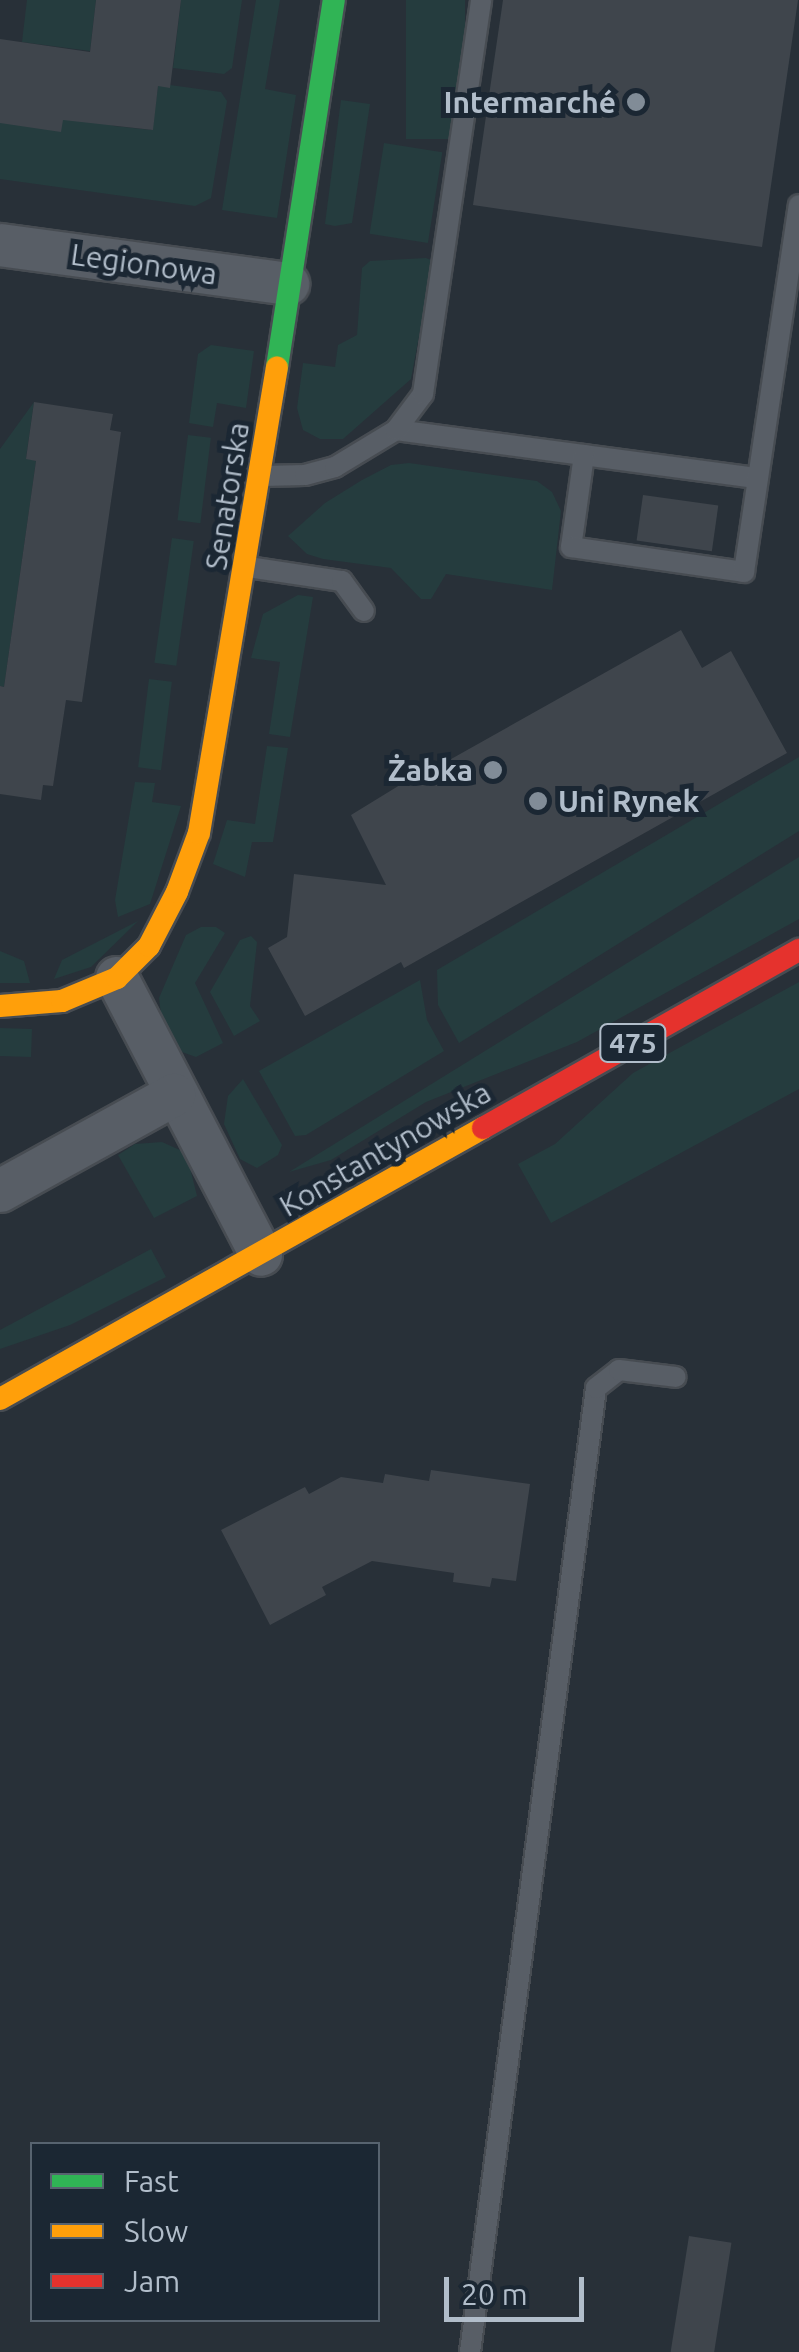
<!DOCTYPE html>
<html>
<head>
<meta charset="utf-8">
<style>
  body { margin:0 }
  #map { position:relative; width:799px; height:2352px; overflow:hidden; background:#283038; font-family:Ubuntu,sans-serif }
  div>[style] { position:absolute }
  .green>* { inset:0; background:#253c3e; transform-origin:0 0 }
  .building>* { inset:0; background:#3f454c; transform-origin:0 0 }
  .roads { filter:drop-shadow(2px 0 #474c52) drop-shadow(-2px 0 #474c52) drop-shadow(0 2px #474c52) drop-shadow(0 -2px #474c52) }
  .lane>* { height:20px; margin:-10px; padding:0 10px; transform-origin:10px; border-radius:10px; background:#585e66 }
  .street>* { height:42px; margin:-21px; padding:0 21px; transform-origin:21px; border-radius:21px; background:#585e66 }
  .fast>* { height:22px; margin:-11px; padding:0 11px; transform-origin:11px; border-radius:11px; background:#30b455 }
  .slow>* { height:22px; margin:-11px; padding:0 11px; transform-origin:11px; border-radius:11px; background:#ff9f0a }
  .jam>* { height:22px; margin:-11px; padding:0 11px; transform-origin:11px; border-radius:11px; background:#e5322d }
  .dots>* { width:28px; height:28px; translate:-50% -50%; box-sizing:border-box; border:5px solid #1b2733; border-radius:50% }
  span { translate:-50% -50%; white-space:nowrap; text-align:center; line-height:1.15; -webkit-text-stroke:10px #1b2733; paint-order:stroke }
  .shield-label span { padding:2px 8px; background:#1b2733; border:2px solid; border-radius:8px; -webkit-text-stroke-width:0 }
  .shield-label { font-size:28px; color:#b1bdca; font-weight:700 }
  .poi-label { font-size:30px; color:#b1bdca; font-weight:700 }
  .right { translate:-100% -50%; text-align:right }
  .left { translate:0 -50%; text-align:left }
  .street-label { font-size:30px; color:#b1bdca }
  .legend { position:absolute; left:30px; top:2142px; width:350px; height:180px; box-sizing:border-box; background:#1b2733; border:2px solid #57636f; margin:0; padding:12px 18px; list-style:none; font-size:30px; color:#b1bdca }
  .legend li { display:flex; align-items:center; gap:20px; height:50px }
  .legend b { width:50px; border:2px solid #57636f }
  .scale { position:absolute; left:444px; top:2277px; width:140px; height:45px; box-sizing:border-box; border:5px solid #b1bdca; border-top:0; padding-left:12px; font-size:30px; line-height:35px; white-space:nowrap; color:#b1bdca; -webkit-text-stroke:8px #1b2733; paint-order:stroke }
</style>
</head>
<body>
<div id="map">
  <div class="green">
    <i style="clip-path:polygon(27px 0,96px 0,90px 51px,22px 42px)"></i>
    <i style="clip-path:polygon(181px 0,242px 0,232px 68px,224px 74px,173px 68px)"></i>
    <i style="clip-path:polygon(256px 0,280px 0,265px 89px,296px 95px,277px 218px,222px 210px)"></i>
    <i style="left:406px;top:0;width:59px;height:139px"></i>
    <i style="clip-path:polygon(170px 85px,221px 92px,227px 101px,211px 198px,195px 206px,0 179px,0 123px,65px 106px,114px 126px,152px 130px,158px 86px)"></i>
    <i style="clip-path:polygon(341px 100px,370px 104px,352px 223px,335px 226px,325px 224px)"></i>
    <i style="left:384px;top:143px;width:59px;height:92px;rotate:9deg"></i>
    <i style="clip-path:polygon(426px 258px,433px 261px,411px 379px,343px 439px,320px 439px,303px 430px,297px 408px,303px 363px,335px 367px,338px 345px,357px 335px,362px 268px,370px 261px)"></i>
    <i style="clip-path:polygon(211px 345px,254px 351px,246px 408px,217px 403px,213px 427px,189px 423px,198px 354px)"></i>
    <i style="clip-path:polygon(34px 402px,26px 458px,36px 461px,4px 687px,0 686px,0 449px)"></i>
    <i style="left:188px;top:435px;width:23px;height:86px;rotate:7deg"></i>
    <i style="clip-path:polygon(409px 463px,537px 481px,552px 492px,561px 511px,552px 590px,446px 574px,431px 599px,421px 599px,391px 568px,323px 559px,307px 554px,288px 536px,325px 503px,362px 480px,391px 465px)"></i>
    <i style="left:172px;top:538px;width:22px;height:126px;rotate:8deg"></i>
    <i style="clip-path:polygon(298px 595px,313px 597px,290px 737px,269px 734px,280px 662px,251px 658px,263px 614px)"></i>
    <i style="left:149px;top:679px;width:23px;height:89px;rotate:7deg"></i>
    <i style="clip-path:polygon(267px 746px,288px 748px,273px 842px,252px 842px,245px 877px,213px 864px,227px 820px,255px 824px)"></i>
    <i style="clip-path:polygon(799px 757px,799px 831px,459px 1043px,438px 1005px,437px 970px)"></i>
    <i style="clip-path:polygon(135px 782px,155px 783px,152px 802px,181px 806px,150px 904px,118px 917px,115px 900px)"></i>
    <i style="clip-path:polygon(799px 857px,799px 919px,577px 1042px,426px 1102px,331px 1160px,289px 1172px)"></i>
    <i style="clip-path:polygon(138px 921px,91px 967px,54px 979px,62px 960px)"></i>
    <i style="clip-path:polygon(201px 927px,216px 927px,225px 933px,195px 983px,223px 1043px,196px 1057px,179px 1051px,171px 1041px,162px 1022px,159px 998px,186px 935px)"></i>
    <i style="clip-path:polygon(251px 936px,257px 942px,250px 1006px,260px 1021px,234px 1036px,210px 992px,240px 940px)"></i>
    <i style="clip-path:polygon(0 951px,24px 961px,30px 983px,0 983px)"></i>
    <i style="clip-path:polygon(420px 980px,427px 1020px,444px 1051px,306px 1135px,295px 1136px,259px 1071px)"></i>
    <i style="clip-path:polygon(799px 982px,799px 1089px,551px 1223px,518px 1164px,555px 1144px,633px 1073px)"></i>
    <i style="left:0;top:1028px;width:32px;height:28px;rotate:2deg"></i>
    <i style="clip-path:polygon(243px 1079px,282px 1145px,278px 1155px,257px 1168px,240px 1159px,224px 1124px,228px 1096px)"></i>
    <i style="clip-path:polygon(162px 1142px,182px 1151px,188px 1160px,197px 1196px,154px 1218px,118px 1155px,135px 1144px)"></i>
    <i style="clip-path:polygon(151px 1249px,166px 1277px,70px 1325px,0 1349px,0 1330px)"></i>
  </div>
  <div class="building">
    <i style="clip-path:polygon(96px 0,181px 0,170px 88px,158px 86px,153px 130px,63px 120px,61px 132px,0 123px,0 39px,90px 52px)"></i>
    <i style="clip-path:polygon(503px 0,798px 0,762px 247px,473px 205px)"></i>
    <i style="clip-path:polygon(34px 402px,113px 414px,110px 430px,121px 432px,82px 702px,66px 700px,53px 786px,43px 785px,41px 800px,0 794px,0 686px,4px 687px,36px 461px,26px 459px)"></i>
    <i style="left:643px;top:495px;width:76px;height:46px;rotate:8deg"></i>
    <i style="clip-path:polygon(681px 630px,702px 668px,731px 651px,787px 753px,404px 968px,401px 962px,305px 1016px,268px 948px,287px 937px,294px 874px,386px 885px,351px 815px,426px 769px,428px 772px)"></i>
    <i style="clip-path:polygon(431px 1470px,530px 1484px,516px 1581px,492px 1578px,490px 1587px,453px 1582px,454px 1573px,372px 1561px,322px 1587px,326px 1595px,270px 1625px,221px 1530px,305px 1487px,309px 1494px,341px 1477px,383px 1483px,385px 1474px,429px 1481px)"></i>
    <i style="left:689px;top:2236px;width:43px;height:118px;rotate:9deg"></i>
  </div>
  <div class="roads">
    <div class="lane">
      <i style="left:396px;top:430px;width:365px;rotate:7.6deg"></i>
      <i style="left:584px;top:455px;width:93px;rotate:98deg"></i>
      <i style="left:571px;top:547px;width:175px;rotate:8.2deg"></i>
      <i style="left:744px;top:572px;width:371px;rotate:-81.5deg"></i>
      <i style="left:263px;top:476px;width:42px;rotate:-1.4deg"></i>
      <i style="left:305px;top:475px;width:31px;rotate:-15deg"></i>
      <i style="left:335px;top:467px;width:71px;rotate:-31.2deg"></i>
      <i style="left:396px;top:430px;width:45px;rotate:-53.1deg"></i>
      <i style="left:423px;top:394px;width:398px;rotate:-81.6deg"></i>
      <i style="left:248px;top:567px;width:95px;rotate:8.5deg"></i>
      <i style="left:342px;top:581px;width:37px;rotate:54deg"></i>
      <i style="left:470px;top:2352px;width:972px;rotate:-82.55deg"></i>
      <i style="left:596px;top:1388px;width:29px;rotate:-38deg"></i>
      <i style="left:619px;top:1370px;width:57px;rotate:7deg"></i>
    </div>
    <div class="street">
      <i style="left:0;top:245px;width:291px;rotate:7.7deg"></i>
      <i style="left:117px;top:978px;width:312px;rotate:62.5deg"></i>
      <i style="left:0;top:1191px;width:199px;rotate:-28.9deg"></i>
    </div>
    <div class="fast">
      <i style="left:277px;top:367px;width:371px;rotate:-81.2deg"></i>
    </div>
    <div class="slow">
      <i style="left:0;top:1006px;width:62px;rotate:-4.6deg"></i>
      <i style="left:62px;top:1001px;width:60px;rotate:-22.7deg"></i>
      <i style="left:117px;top:978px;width:45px;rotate:-45deg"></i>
      <i style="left:149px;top:946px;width:61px;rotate:-62.6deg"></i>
      <i style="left:177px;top:892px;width:63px;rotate:-69.6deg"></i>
      <i style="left:199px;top:833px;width:472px;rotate:-80.5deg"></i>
      <i style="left:0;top:1399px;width:554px;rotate:-29.3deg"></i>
    </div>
    <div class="jam">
      <i style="left:483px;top:1128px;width:363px;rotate:-29.4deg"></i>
    </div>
  </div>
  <div class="dots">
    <i style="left:636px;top:102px;background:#818c97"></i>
    <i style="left:493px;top:770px;background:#818c97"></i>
    <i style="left:538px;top:801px;background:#818c97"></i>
  </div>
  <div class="shield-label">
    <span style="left:633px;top:1043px">475</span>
  </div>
  <div class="poi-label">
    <span class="right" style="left:616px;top:102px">Intermarché</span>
    <span class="right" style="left:473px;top:770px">Żabka</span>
    <span class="left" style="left:558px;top:801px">Uni Rynek</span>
  </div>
  <div class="street-label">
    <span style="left:144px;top:264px;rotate:8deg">Legionowa</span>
    <span style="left:227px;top:496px;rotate:-81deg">Senatorska</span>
    <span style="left:385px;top:1149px;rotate:-30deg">Konstantynowska</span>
  </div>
  <ul class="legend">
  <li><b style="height:12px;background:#30b455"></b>Fast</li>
  <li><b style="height:12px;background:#ff9f0a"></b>Slow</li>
  <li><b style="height:12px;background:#e5322d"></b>Jam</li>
  </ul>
  <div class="scale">20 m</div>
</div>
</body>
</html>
